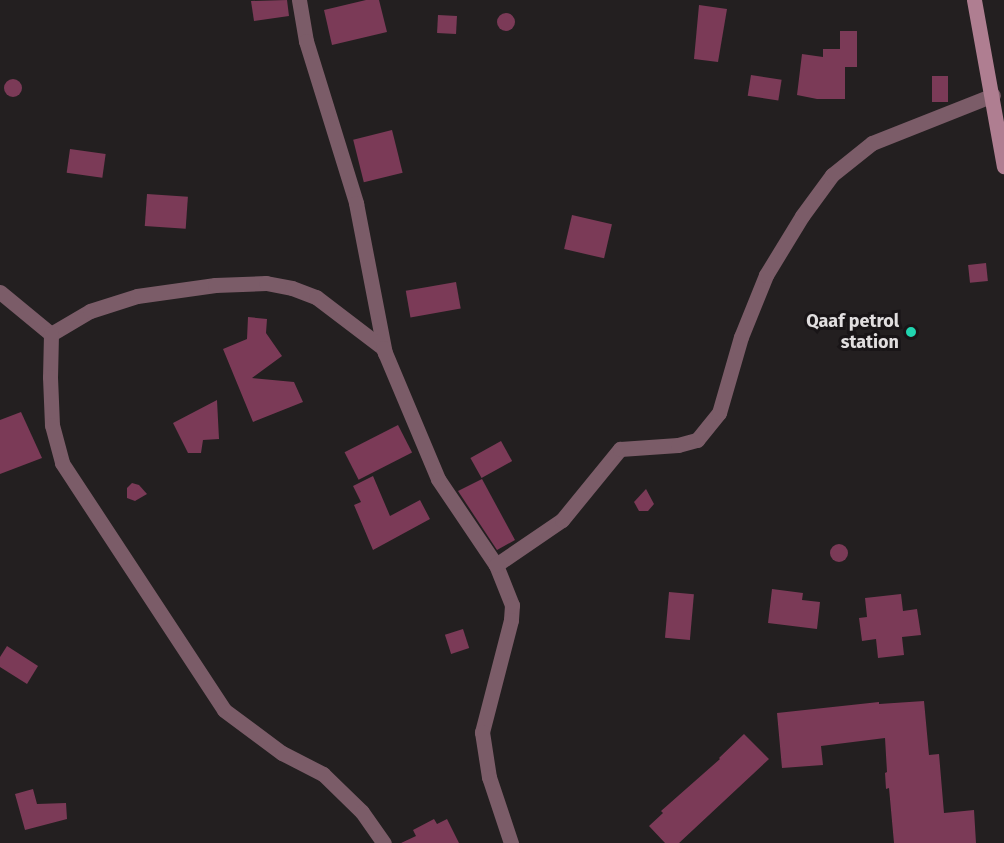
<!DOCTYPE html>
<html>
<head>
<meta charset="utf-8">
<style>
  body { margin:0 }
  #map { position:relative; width:1004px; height:843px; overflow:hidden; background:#231f20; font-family:"Fira Sans",sans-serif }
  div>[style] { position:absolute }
  .building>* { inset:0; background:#7b3a57; transform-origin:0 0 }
  .round { border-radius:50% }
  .minor>* { height:15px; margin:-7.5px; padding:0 7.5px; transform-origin:7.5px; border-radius:7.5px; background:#7b5c68 }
  .secondary>* { height:15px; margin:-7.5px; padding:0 7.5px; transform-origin:7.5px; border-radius:7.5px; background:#af7e91 }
  .dots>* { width:16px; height:16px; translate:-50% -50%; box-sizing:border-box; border:3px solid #191517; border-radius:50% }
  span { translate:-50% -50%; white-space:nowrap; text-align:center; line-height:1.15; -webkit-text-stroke:6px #191517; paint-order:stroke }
  .poi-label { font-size:18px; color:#e1dedf; font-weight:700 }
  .right { translate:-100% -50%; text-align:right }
</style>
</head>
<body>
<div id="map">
  <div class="building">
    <i style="clip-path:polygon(287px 0,289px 16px,254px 21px,251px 1px)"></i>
    <i style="clip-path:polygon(366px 0,379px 0,387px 32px,332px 45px,324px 10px)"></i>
    <i style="clip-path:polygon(699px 5px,727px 9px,718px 62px,694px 59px)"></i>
    <i class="round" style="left:497px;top:13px;width:18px;height:18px"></i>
    <i style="left:438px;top:15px;width:19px;height:18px;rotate:3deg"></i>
    <i style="clip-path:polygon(840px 31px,857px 31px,857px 67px,845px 67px,845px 99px,817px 99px,797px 95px,802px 54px,823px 57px,823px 49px,840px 49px)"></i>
    <i style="left:751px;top:75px;width:31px;height:21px;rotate:9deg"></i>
    <i style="left:932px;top:76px;width:16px;height:26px"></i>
    <i class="round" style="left:4px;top:79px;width:18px;height:18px"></i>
    <i style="left:392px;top:130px;width:44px;height:40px;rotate:76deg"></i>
    <i style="left:70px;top:149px;width:36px;height:24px;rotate:8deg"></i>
    <i style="left:147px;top:194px;width:41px;height:32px;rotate:4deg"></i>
    <i style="left:572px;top:215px;width:41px;height:35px;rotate:13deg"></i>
    <i style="left:986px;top:263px;width:18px;height:18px;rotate:84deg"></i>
    <i style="left:456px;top:282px;width:27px;height:51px;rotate:80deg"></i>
    <i style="clip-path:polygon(248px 317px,267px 319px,266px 333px,282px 356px,252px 378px,294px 382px,303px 402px,253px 422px,223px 349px,247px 339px)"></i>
    <i style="clip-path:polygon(217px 400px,219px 439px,203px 440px,201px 453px,188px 453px,173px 423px)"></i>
    <i style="clip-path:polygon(21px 412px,42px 458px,0 474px,0 420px)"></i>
    <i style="left:398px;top:425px;width:31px;height:60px;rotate:63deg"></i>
    <i style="left:501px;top:441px;width:23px;height:35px;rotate:61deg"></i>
    <i style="clip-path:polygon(373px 476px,390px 516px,420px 500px,430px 519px,373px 550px,354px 505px,361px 502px,353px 486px)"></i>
    <i style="clip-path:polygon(482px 479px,515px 540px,497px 550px,458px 491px)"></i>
    <i style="clip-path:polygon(132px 483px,139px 485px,147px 494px,135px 501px,127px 498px,127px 488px)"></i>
    <i style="clip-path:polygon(646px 489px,654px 504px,648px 511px,639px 511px,634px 502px)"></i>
    <i class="round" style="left:830px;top:544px;width:18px;height:18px"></i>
    <i style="clip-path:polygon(772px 589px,803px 593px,802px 600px,820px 602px,817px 629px,768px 623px)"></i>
    <i style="left:669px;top:592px;width:25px;height:46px;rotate:5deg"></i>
    <i style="clip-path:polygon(901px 594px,903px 611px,917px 609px,921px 635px,902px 637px,904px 655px,878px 658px,876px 639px,862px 641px,859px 618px,867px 617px,865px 598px)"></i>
    <i style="left:463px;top:629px;width:20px;height:19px;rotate:72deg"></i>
    <i style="clip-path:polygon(7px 646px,38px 666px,27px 684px,0 667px,0 657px)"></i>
    <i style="clip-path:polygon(924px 701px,929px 755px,939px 754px,944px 813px,974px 810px,976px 843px,894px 843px,889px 788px,886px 789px,885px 773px,887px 772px,885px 738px,821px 746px,823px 765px,782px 768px,777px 713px,879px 702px,879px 704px)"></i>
    <i style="clip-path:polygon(744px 734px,769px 759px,679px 843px,665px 843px,649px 826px,663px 813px,661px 811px,720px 759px,719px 758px)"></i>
    <i style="clip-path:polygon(33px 789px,37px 804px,66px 803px,67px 819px,25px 830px,15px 794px)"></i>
    <i style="clip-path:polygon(434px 819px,437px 824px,447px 819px,459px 843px,401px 843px,416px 836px,413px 830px)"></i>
  </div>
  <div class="minor">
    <i style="left:299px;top:0;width:42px;rotate:80.3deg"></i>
    <i style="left:306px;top:41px;width:170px;rotate:72.8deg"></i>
    <i style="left:356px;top:203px;width:153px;rotate:79.1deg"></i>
    <i style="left:0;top:292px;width:66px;rotate:39.5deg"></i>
    <i style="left:51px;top:334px;width:45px;rotate:-30.5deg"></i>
    <i style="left:90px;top:311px;width:49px;rotate:-17.7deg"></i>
    <i style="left:137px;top:296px;width:79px;rotate:-8deg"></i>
    <i style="left:215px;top:285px;width:51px;rotate:-2.2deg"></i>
    <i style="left:266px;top:283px;width:26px;rotate:11deg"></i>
    <i style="left:292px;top:288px;width:26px;rotate:21deg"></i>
    <i style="left:316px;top:297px;width:84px;rotate:37.3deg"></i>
    <i style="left:383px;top:348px;width:142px;rotate:67.2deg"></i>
    <i style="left:438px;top:479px;width:104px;rotate:56deg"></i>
    <i style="left:496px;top:565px;width:43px;rotate:68.2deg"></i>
    <i style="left:512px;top:605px;width:15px;rotate:94deg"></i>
    <i style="left:511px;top:620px;width:116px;rotate:104.5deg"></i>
    <i style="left:482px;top:732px;width:46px;rotate:81.2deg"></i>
    <i style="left:489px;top:777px;width:70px;rotate:71.6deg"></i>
    <i style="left:51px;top:334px;width:43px;rotate:91.3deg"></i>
    <i style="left:50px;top:377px;width:48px;rotate:87.6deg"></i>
    <i style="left:52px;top:425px;width:39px;rotate:75deg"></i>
    <i style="left:62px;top:463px;width:295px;rotate:56.7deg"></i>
    <i style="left:224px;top:710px;width:72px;rotate:36.6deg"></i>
    <i style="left:282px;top:753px;width:46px;rotate:27.1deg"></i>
    <i style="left:323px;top:774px;width:54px;rotate:44.3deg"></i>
    <i style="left:362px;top:812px;width:38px;rotate:55deg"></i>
    <i style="left:496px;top:565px;width:80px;rotate:-34.3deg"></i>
    <i style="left:562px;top:520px;width:92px;rotate:-50.8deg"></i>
    <i style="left:620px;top:449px;width:58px;rotate:-3.9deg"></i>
    <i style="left:678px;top:445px;width:20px;rotate:-15deg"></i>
    <i style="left:697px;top:440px;width:35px;rotate:-51deg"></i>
    <i style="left:719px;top:413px;width:79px;rotate:-73.9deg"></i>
    <i style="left:741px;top:337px;width:67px;rotate:-68deg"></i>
    <i style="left:766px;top:275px;width:69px;rotate:-58.6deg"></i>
    <i style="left:802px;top:216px;width:51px;rotate:-53.8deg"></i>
    <i style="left:832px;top:175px;width:51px;rotate:-38.7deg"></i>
    <i style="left:872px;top:143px;width:130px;rotate:-21.6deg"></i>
  </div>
  <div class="secondary">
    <i style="left:974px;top:0;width:169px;rotate:79.8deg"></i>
  </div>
  <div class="dots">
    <i style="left:911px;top:332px;background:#21d5b0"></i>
  </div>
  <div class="poi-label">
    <span class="right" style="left:899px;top:332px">Qaaf petrol<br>station</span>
  </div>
</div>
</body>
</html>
